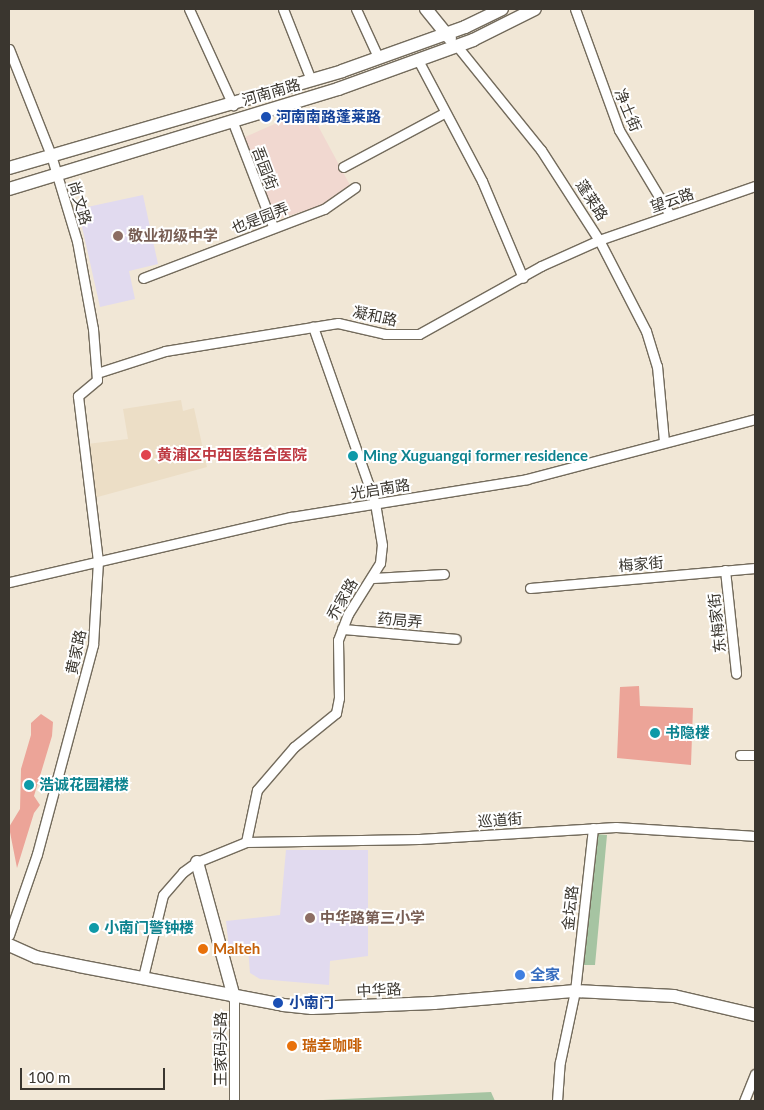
<!DOCTYPE html>
<html>
<head>
<meta charset="utf-8">
<style>
  body { margin:0 }
  #map { position:relative; width:764px; height:1110px; overflow:hidden; background:#f1e7d6; font-family:Lato,"Noto Sans SC",sans-serif }
  div>[style] { position:absolute }
  .commercial>* { inset:0; background:#f1d8d0 }
  .built>* { inset:0; background:#ecdec6 }
  .education>* { inset:0; background:#e1daef }
  .green>* { inset:0; background:#a6c4a2 }
  .building>* { inset:0; background:#eca498 }
  .roads { filter:drop-shadow(1px 0 #736b5c) drop-shadow(-1px 0 #736b5c) drop-shadow(0 1px #736b5c) drop-shadow(0 -1px #736b5c) }
  .street>* { height:9px; margin:-4.5px; padding:0 4.5px; transform-origin:4.5px; border-radius:4.5px; background:#fff }
  .secondary>* { height:12px; margin:-6px; padding:0 6px; transform-origin:6px; border-radius:6px; background:#fff }
  .dots>* { width:14px; height:14px; translate:-50% -50%; box-sizing:border-box; border:2px solid #fff; border-radius:50% }
  span { translate:-50% -50%; white-space:nowrap; text-align:center; line-height:1.15; -webkit-text-stroke:4px #fff; paint-order:stroke }
  .street-label { font-size:15px; color:#3a362f }
  .transit-label { font-size:15px; color:#164399; font-weight:700 }
  .left { translate:0 -50%; text-align:left }
  .education-label { font-size:15px; color:#785e54; font-weight:700 }
  .health-label { font-size:15px; color:#be3a42; font-weight:700 }
  .culture-label { font-size:15px; color:#0d838f; font-weight:700 }
  .food-label { font-size:15px; color:#c56008; font-weight:700 }
  .shop-label { font-size:15px; color:#366cbe; font-weight:700 }
  .frame { position:absolute; inset:0; border:10px solid #3a362f; pointer-events:none }
  .scale { position:absolute; left:20px; top:1068px; width:145px; height:22px; box-sizing:border-box; border:2px solid #3a362f; border-top:0; padding-left:6px; font-size:15px; line-height:18px; white-space:nowrap; color:#3a362f; -webkit-text-stroke:4px #fff; paint-order:stroke }
</style>
</head>
<body>
<div id="map">
  <div class="commercial">
    <i style="clip-path:polygon(309px 109px,351px 187px,323px 205px,275px 220px,245px 137px)"></i>
  </div>
  <div class="built">
    <i style="clip-path:polygon(181px 400px,183px 411px,194px 408px,207px 467px,94px 498px,87px 444px,128px 439px,123px 409px)"></i>
  </div>
  <div class="education">
    <i style="clip-path:polygon(143px 195px,158px 264px,129px 271px,135px 299px,100px 307px,78px 209px)"></i>
    <i style="clip-path:polygon(286px 850px,368px 850px,368px 956px,330px 961px,329px 985px,260px 979px,250px 973px,248px 948px,229px 949px,226px 921px,280px 915px)"></i>
  </div>
  <div class="green">
    <i style="clip-path:polygon(597px 834px,607px 835px,595px 965px,582px 965px)"></i>
    <i style="clip-path:polygon(491px 1092px,495px 1101px,323px 1101px,323px 1100px)"></i>
  </div>
  <div class="building">
    <i style="clip-path:polygon(639px 686px,640px 706px,693px 708px,691px 765px,617px 758px,620px 687px)"></i>
    <i style="clip-path:polygon(41px 714px,53px 722px,52px 736px,34px 796px,40px 805px,34px 813px,17px 868px,9px 827px,20px 809px,21px 769px,31px 735px,31px 723px)"></i>
  </div>
  <div class="roads">
    <div class="street">
      <i style="left:189px;top:9px;width:106px;rotate:65.4deg"></i>
      <i style="left:283px;top:9px;width:76px;rotate:68.5deg"></i>
      <i style="left:356px;top:9px;width:53px;rotate:65.4deg"></i>
      <i style="left:575px;top:9px;width:129px;rotate:70deg"></i>
      <i style="left:619px;top:130px;width:99px;rotate:59deg"></i>
      <i style="left:457px;top:46px;width:134px;rotate:51.1deg"></i>
      <i style="left:541px;top:150px;width:107px;rotate:57.2deg"></i>
      <i style="left:599px;top:240px;width:102px;rotate:62.7deg"></i>
      <i style="left:646px;top:331px;width:37px;rotate:73deg"></i>
      <i style="left:657px;top:366px;width:75px;rotate:84.7deg"></i>
      <i style="left:9px;top:49px;width:114px;rotate:68.4deg"></i>
      <i style="left:51px;top:155px;width:90px;rotate:73.2deg"></i>
      <i style="left:77px;top:241px;width:89px;rotate:79.7deg"></i>
      <i style="left:93px;top:329px;width:51px;rotate:85.5deg"></i>
      <i style="left:97px;top:380px;width:25px;rotate:140deg"></i>
      <i style="left:78px;top:396px;width:166px;rotate:83.1deg"></i>
      <i style="left:98px;top:561px;width:84px;rotate:93.4deg"></i>
      <i style="left:93px;top:645px;width:216px;rotate:105deg"></i>
      <i style="left:37px;top:854px;width:86px;rotate:109.1deg"></i>
      <i style="left:418px;top:60px;width:137px;rotate:62.1deg"></i>
      <i style="left:482px;top:181px;width:105px;rotate:67.1deg"></i>
      <i style="left:232px;top:120px;width:114px;rotate:68.9deg"></i>
      <i style="left:343px;top:167px;width:115px;rotate:-28.1deg"></i>
      <i style="left:143px;top:278px;width:194px;rotate:-20.9deg"></i>
      <i style="left:324px;top:209px;width:38px;rotate:-35deg"></i>
      <i style="left:97px;top:373px;width:71px;rotate:-17.9deg"></i>
      <i style="left:165px;top:351px;width:175px;rotate:-9.2deg"></i>
      <i style="left:338px;top:323px;width:48px;rotate:13.2deg"></i>
      <i style="left:385px;top:334px;width:34px"></i>
      <i style="left:419px;top:334px;width:140px;rotate:-29.1deg"></i>
      <i style="left:541px;top:266px;width:64px;rotate:-24.1deg"></i>
      <i style="left:599px;top:240px;width:165px;rotate:-19.1deg"></i>
      <i style="left:725px;top:570px;width:104px;rotate:83.9deg"></i>
      <i style="left:373px;top:578px;width:71px;rotate:-3.2deg"></i>
      <i style="left:9px;top:582px;width:289px;rotate:-13deg"></i>
      <i style="left:291px;top:517px;width:239px;rotate:-9.1deg"></i>
      <i style="left:527px;top:479px;width:236px;rotate:-14.7deg"></i>
      <i style="left:530px;top:588px;width:226px;rotate:-5.1deg"></i>
      <i style="left:342px;top:629px;width:114px;rotate:5deg"></i>
      <i style="left:740px;top:755px;width:15px"></i>
      <i style="left:246px;top:842px;width:173px;rotate:-1deg"></i>
      <i style="left:419px;top:839px;width:197px;rotate:-3.5deg"></i>
      <i style="left:616px;top:827px;width:139px;rotate:3.7deg"></i>
      <i style="left:143px;top:977px;width:84px;rotate:-76.3deg"></i>
      <i style="left:163px;top:895px;width:30px;rotate:-49deg"></i>
      <i style="left:183px;top:872px;width:17px;rotate:-36deg"></i>
      <i style="left:197px;top:862px;width:53px;rotate:-22.2deg"></i>
      <i style="left:246px;top:842px;width:53px;rotate:-78.1deg"></i>
      <i style="left:257px;top:790px;width:57px;rotate:-49.3deg"></i>
      <i style="left:294px;top:747px;width:54px;rotate:-39deg"></i>
      <i style="left:336px;top:713px;width:15px;rotate:-79deg"></i>
      <i style="left:339px;top:698px;width:58px;rotate:-91deg"></i>
      <i style="left:338px;top:640px;width:28px;rotate:-69deg"></i>
      <i style="left:348px;top:614px;width:60px;rotate:-57.9deg"></i>
      <i style="left:380px;top:563px;width:18px;rotate:-84deg"></i>
      <i style="left:382px;top:545px;width:43px;rotate:-99.5deg"></i>
      <i style="left:375px;top:503px;width:187px;rotate:-109.4deg"></i>
      <i style="left:234px;top:997px;width:104px;rotate:90deg"></i>
      <i style="left:557px;top:1101px;width:39px;rotate:-86deg"></i>
      <i style="left:560px;top:1062px;width:73px;rotate:-78.1deg"></i>
      <i style="left:575px;top:991px;width:164px;rotate:-83.7deg"></i>
      <i style="left:744px;top:1101px;width:29px;rotate:-68deg"></i>
    </div>
    <div class="secondary">
      <i style="left:426px;top:9px;width:38px;rotate:51deg"></i>
      <i style="left:9px;top:168px;width:347px;rotate:-16.2deg"></i>
      <i style="left:342px;top:71px;width:131px;rotate:-19.7deg"></i>
      <i style="left:465px;top:27px;width:41px;rotate:-25.9deg"></i>
      <i style="left:9px;top:189px;width:344px;rotate:-16.9deg"></i>
      <i style="left:338px;top:89px;width:144px;rotate:-19.9deg"></i>
      <i style="left:473px;top:40px;width:69px;rotate:-26.6deg"></i>
      <i style="left:197px;top:862px;width:140px;rotate:74.7deg"></i>
      <i style="left:9px;top:945px;width:30px;rotate:24deg"></i>
      <i style="left:36px;top:957px;width:44px;rotate:11.8deg"></i>
      <i style="left:79px;top:966px;width:208px;rotate:10.8deg"></i>
      <i style="left:283px;top:1005px;width:29px;rotate:6deg"></i>
      <i style="left:312px;top:1008px;width:122px;rotate:-2.3deg"></i>
      <i style="left:434px;top:1003px;width:142px;rotate:-4.9deg"></i>
      <i style="left:575px;top:991px;width:99px;rotate:2.9deg"></i>
      <i style="left:674px;top:996px;width:83px;rotate:13.2deg"></i>
    </div>
  </div>
  <div class="dots">
    <i style="left:266px;top:117px;background:#1a4fb4"></i>
    <i style="left:118px;top:236px;background:#8d6e63"></i>
    <i style="left:146px;top:455px;background:#e0444e"></i>
    <i style="left:353px;top:456px;background:#0f9aa8"></i>
    <i style="left:655px;top:733px;background:#0f9aa8"></i>
    <i style="left:29px;top:785px;background:#0f9aa8"></i>
    <i style="left:310px;top:918px;background:#8d6e63"></i>
    <i style="left:94px;top:928px;background:#0f9aa8"></i>
    <i style="left:203px;top:949px;background:#e8710a"></i>
    <i style="left:520px;top:975px;background:#3f7fe0"></i>
    <i style="left:278px;top:1003px;background:#1a4fb4"></i>
    <i style="left:292px;top:1046px;background:#e8710a"></i>
  </div>
  <div class="street-label">
    <span style="left:271px;top:92px;rotate:-16deg">河南南路</span>
    <span style="left:628px;top:110px;rotate:67deg">净土街</span>
    <span style="left:265px;top:168px;rotate:69deg">吾园街</span>
    <span style="left:592px;top:200px;rotate:57deg">蓬莱路</span>
    <span style="left:672px;top:200px;rotate:-19deg">望云路</span>
    <span style="left:80px;top:203px;rotate:73deg">尚文路</span>
    <span style="left:260px;top:218px;rotate:-21deg">也是园弄</span>
    <span style="left:375px;top:316px;rotate:12deg">凝和路</span>
    <span style="left:380px;top:489px;rotate:-9deg">光启南路</span>
    <span style="left:641px;top:564px;rotate:-5deg">梅家街</span>
    <span style="left:342px;top:599px;rotate:-60deg">乔家路</span>
    <span style="left:400px;top:620px;rotate:5deg">药局弄</span>
    <span style="left:717px;top:623px;rotate:-96deg">东梅家街</span>
    <span style="left:76px;top:652px;rotate:-78deg">黄家路</span>
    <span style="left:500px;top:820px;rotate:-4deg">巡道街</span>
    <span style="left:570px;top:908px;rotate:-84deg">金坛路</span>
    <span style="left:379px;top:990px;rotate:-3deg">中华路</span>
    <span style="left:221px;top:1049px;rotate:-90deg">王家码头路</span>
  </div>
  <div class="transit-label">
    <span class="left" style="left:276px;top:117px">河南南路蓬莱路</span>
    <span class="left" style="left:289px;top:1003px">小南门</span>
  </div>
  <div class="education-label">
    <span class="left" style="left:128px;top:236px">敬业初级中学</span>
    <span class="left" style="left:320px;top:918px">中华路第三小学</span>
  </div>
  <div class="health-label">
    <span class="left" style="left:157px;top:455px">黄浦区中西医结合医院</span>
  </div>
  <div class="culture-label">
    <span class="left" style="left:363px;top:456px">Ming Xuguangqi former residence</span>
    <span class="left" style="left:665px;top:733px">书隐楼</span>
    <span class="left" style="left:39px;top:785px">浩诚花园裙楼</span>
    <span class="left" style="left:104px;top:928px">小南门警钟楼</span>
  </div>
  <div class="food-label">
    <span class="left" style="left:213px;top:949px">Malteh</span>
    <span class="left" style="left:302px;top:1046px">瑞幸咖啡</span>
  </div>
  <div class="shop-label">
    <span class="left" style="left:530px;top:975px">全家</span>
  </div>
  <div class="frame"></div>
  <div class="scale">100 m</div>
</div>
</body>
</html>
